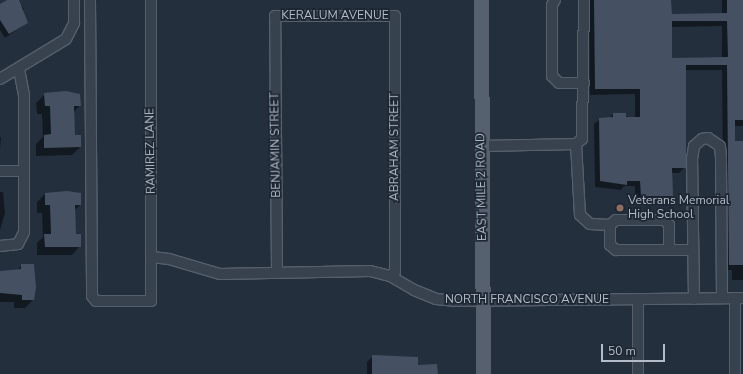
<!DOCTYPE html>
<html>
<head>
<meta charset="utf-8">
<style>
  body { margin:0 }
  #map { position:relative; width:743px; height:374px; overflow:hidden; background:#242f3e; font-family:"Nunito Sans",sans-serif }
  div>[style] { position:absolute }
  .shadow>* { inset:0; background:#0007 }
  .building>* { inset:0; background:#455162 }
  .roads { filter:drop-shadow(1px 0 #565f6c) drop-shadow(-1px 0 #565f6c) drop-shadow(0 1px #565f6c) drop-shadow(0 -1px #565f6c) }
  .minor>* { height:10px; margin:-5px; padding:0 5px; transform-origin:5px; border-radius:5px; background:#38414e }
  .major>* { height:13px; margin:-6.5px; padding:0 6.5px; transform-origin:6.5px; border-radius:6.5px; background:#56606e }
  .dots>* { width:11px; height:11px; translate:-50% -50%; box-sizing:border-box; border:2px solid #1d2633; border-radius:50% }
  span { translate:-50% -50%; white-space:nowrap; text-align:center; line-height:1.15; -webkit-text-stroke:3.5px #1d2633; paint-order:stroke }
  .street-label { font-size:12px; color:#b4bcc9 }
  .poi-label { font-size:12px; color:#b4bcc9 }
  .left { translate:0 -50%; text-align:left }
  .scale { position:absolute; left:601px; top:344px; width:64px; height:18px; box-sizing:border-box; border:2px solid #b4bcc9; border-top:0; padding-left:5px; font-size:12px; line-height:14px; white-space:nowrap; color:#b4bcc9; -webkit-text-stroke:3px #1d2633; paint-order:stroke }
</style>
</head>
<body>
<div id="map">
  <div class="shadow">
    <i style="clip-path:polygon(8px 0,16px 0,24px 9px,22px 11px,27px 23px,5px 38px,0 30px,0 5px)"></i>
    <i style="clip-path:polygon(evenodd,589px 0,670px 0,671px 15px,722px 14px,722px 0,743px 0,743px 126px,734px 126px,734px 142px,743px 142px,743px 280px,732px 280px,732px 270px,724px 270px,722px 70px,685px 70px,685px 167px,679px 173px,671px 173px,672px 195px,666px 201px,635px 201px,635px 186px,624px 186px,621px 190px,595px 187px,594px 124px,600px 119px,609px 118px,613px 114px,635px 118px,635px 94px,590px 95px,589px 0,722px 26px,722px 58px,671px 59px,671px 27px,722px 26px)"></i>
    <i style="clip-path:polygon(45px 94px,80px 105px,74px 112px,74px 136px,80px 147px,72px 155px,36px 156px,36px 144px,43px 137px,42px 114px,37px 114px,36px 103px)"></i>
    <i style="clip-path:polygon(0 137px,1px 137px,0 149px)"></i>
    <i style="clip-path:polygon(0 192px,3px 192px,5px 213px,0 230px)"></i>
    <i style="clip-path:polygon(45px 194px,80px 205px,74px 211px,75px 235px,80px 246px,72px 255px,37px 255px,37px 243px,43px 237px,42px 213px,37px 213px,37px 202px)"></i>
    <i style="clip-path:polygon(22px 265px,33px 300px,25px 308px,14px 308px,14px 302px,0 302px,0 271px,16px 271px)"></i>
    <i style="clip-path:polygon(373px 356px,417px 366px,437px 374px,367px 374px,367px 362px)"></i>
  </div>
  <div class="building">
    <i style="clip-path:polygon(7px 0,19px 0,28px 23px,9px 34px,0 20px,0 4px)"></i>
    <i style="clip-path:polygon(evenodd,594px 0,671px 0,672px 14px,727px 13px,727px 0,743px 0,743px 120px,735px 120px,735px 141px,743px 141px,743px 265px,729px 265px,727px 65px,686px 65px,686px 168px,672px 168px,673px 196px,641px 196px,640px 181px,627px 181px,627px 185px,600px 181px,599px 118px,613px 117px,613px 113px,626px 113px,626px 117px,640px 117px,640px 89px,595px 89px,594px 0,672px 21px,727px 21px,728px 57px,672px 58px,672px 21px)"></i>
    <i style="clip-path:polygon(66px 91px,80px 94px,81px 106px,74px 106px,75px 135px,81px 135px,81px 147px,44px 148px,44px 135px,51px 134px,50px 106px,45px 106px,44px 93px)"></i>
    <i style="clip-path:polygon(67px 191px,81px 193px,81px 205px,75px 205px,76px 234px,81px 234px,81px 247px,45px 247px,44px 234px,51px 234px,50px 205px,45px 205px,45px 193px)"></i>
    <i style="clip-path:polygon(21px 264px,34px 264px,36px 287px,34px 300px,22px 300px,22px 295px,0 293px,0 271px,21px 269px)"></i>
    <i style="clip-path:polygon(372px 355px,418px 357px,418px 365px,437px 364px,438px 374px,372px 374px)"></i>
  </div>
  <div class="roads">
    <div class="minor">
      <i style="left:90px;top:0;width:296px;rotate:89.6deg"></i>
      <i style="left:92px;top:296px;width:6px;rotate:51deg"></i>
      <i style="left:96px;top:301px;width:55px"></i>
      <i style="left:151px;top:301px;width:301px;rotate:-90deg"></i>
      <i style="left:555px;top:0;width:6px;rotate:121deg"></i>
      <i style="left:552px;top:5px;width:71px;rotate:90deg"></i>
      <i style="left:552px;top:76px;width:10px;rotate:45deg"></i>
      <i style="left:559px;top:83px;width:25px"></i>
      <i style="left:0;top:79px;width:77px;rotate:-31.2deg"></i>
      <i style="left:66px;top:39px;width:18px;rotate:-63deg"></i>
      <i style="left:74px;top:23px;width:23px;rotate:-90deg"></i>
      <i style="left:576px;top:144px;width:71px;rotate:86.8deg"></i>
      <i style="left:580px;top:215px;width:13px;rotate:42deg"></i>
      <i style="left:590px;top:224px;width:20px;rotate:3deg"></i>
      <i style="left:482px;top:146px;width:94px;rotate:-1.2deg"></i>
      <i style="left:576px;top:144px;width:8px;rotate:-40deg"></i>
      <i style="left:582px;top:139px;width:139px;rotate:-89.2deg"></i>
      <i style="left:0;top:171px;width:24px"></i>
      <i style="left:0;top:246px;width:18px;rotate:-6deg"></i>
      <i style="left:18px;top:244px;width:13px;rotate:-63deg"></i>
      <i style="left:24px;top:232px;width:137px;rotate:-90deg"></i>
      <i style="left:24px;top:95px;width:26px;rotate:-101deg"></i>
      <i style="left:669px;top:250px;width:25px;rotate:-90deg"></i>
      <i style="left:669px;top:225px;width:6px;rotate:-129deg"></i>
      <i style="left:665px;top:220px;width:49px;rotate:180deg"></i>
      <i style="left:616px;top:220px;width:8px;rotate:140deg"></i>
      <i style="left:610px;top:225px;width:20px;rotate:90deg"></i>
      <i style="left:610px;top:245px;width:8px;rotate:40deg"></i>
      <i style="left:616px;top:250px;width:77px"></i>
      <i style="left:152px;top:257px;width:17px;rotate:7deg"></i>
      <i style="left:169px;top:259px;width:53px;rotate:16.4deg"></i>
      <i style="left:220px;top:274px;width:150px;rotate:-1.1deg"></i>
      <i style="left:370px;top:271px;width:21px;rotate:14deg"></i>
      <i style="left:390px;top:276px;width:28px;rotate:30deg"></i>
      <i style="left:414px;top:290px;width:24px;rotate:22deg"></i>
      <i style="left:436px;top:299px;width:18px;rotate:6deg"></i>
      <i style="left:454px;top:301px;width:289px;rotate:-0.6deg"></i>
      <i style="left:277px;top:273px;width:257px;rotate:-90.4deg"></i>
      <i style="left:275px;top:16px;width:120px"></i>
      <i style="left:395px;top:16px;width:256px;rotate:90deg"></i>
      <i style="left:395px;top:272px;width:6px;rotate:141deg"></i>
      <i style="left:735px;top:298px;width:76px;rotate:90deg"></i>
      <i style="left:694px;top:299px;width:140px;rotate:-90.8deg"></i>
      <i style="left:692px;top:159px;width:13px;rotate:-81deg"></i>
      <i style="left:694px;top:146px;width:11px;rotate:-41deg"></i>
      <i style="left:702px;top:139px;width:6px;rotate:-9deg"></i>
      <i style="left:708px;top:138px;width:14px;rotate:34deg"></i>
      <i style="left:720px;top:146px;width:11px;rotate:85deg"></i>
      <i style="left:721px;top:157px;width:141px;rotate:89.6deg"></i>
      <i style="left:638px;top:300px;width:74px;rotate:90deg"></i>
    </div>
    <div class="major">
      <i style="left:481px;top:0;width:374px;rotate:89.7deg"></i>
    </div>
  </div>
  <div class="dots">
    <i style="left:620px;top:208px;background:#8d6e63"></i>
  </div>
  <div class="street-label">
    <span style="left:335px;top:16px">KERALUM AVENUE</span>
    <span style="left:276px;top:145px;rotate:-91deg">BENJAMIN STREET</span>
    <span style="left:395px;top:147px;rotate:-90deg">ABRAHAM STREET</span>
    <span style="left:151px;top:151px;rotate:-91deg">RAMIREZ LANE</span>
    <span style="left:482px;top:187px;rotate:-91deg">EAST MILE 2 ROAD</span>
    <span style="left:527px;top:300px">NORTH FRANCISCO AVENUE</span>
  </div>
  <div class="poi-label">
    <span class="left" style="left:628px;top:208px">Veterans Memorial<br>High School</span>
  </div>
  <div class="scale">50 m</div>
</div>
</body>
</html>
